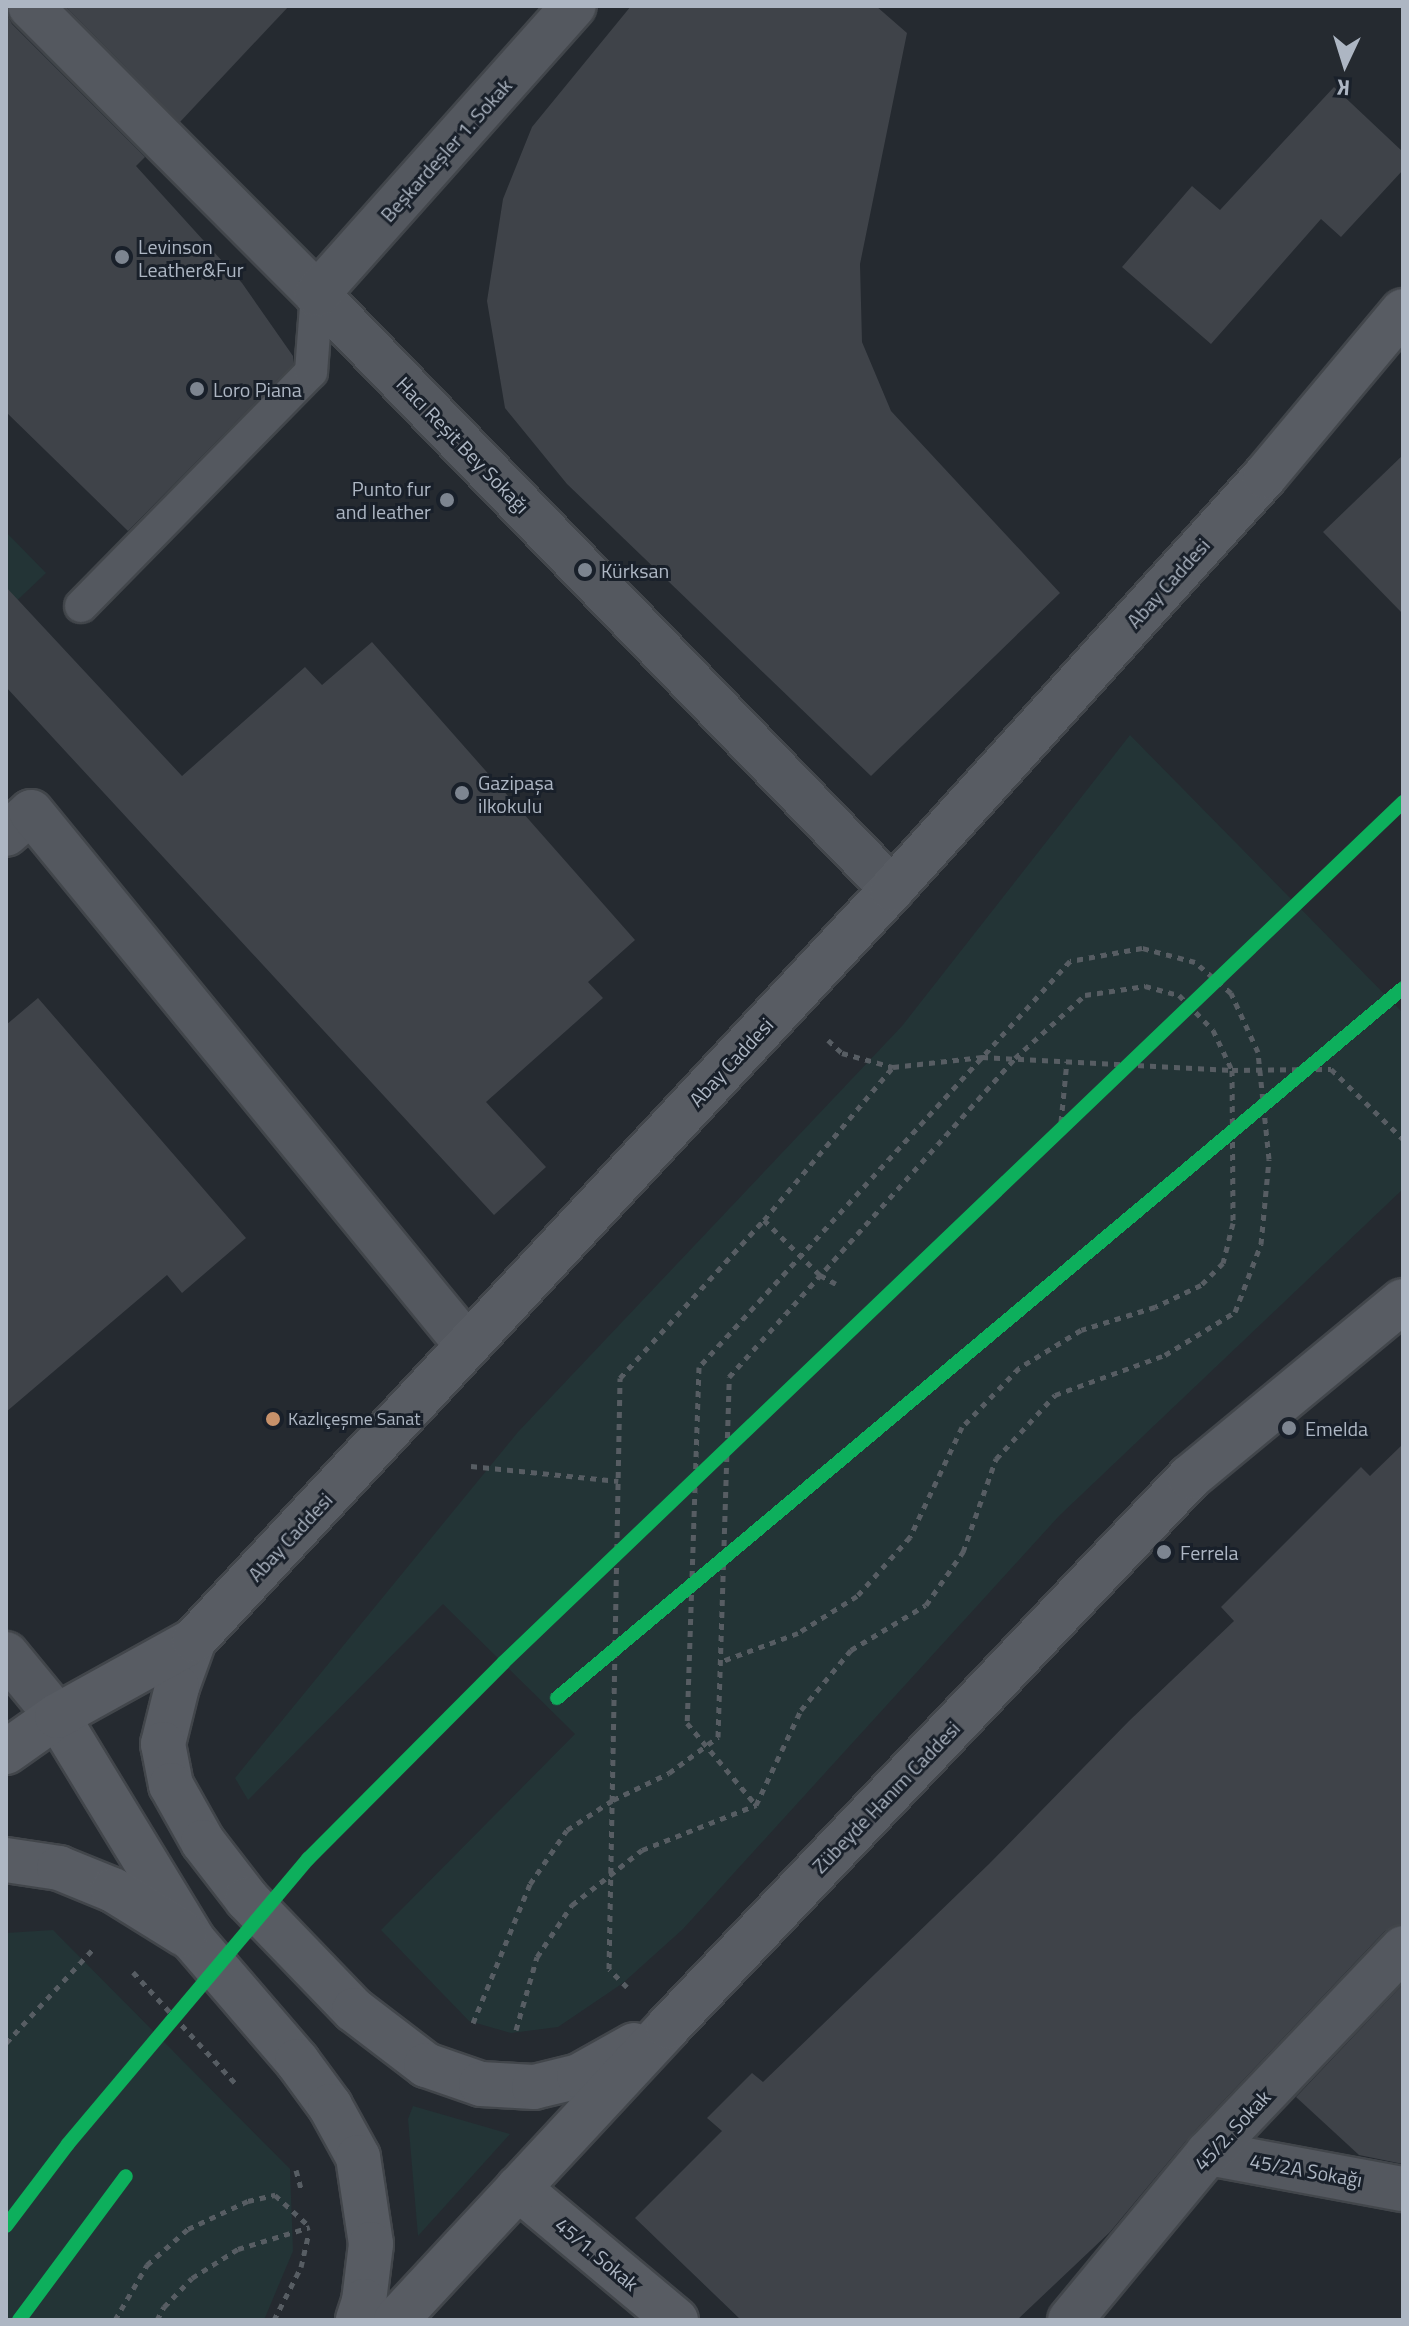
<!DOCTYPE html>
<html>
<head>
<meta charset="utf-8">
<style>
  body { margin:0 }
  #map { position:relative; width:1409px; height:2326px; overflow:hidden; background:#252a30; font-family:"Titillium Web",sans-serif }
  div>[style] { position:absolute }
  .green>* { inset:0; background:#233436 }
  .building>* { inset:0; background:#3f4349 }
  .path>* { height:5px; margin-top:-2.5px; transform-origin:0; background:repeating-linear-gradient(90deg,#575d63 0 6px,transparent 0 12px) }
  .roads { filter:drop-shadow(2px 0 #42464b) drop-shadow(-2px 0 #42464b) drop-shadow(0 2px #42464b) drop-shadow(0 -2px #42464b) }
  .service>* { height:32px; margin:-16px; padding:0 16px; transform-origin:16px; border-radius:16px; background:#54585f }
  .pedestrian>* { height:44px; margin:-22px; padding:0 22px; transform-origin:22px; border-radius:22px; background:#54585f }
  .minor>* { height:44px; margin:-22px; padding:0 22px; transform-origin:22px; border-radius:22px; background:#54585f }
  .secondary>* { height:44px; margin:-22px; padding:0 22px; transform-origin:22px; border-radius:22px; background:#585c63 }
  .rail-1>* { height:14px; margin:-7px; padding:0 7px; transform-origin:7px; border-radius:7px; background:#0daf5c }
  .dots>* { width:22px; height:22px; translate:-50% -50%; box-sizing:border-box; border:4px solid #19202a; border-radius:50% }
  span { translate:-50% -50%; white-space:nowrap; text-align:center; line-height:1.15; -webkit-text-stroke:6px #19202a; paint-order:stroke }
  .bus-label { font-size:18px; color:#adb6c3 }
  .left { translate:0 -50%; text-align:left }
  .street-label { font-size:20px; color:#adb6c3 }
  .poi-label { font-size:20px; color:#adb6c3 }
  .right { translate:-100% -50%; text-align:right }
  .frame { position:absolute; inset:0; border:8px solid #adb6c3; pointer-events:none }
  .north { position:absolute; left:1305px; top:24px; width:80px; height:80px; -webkit-text-stroke:6px #19202a; paint-order:stroke; rotate:184deg; font-size:22px; font-weight:700; line-height:32px; text-align:center; color:#adb6c3 }
  .north::after { content:''; display:block; margin:auto; width:28px; height:36px; background:#adb6c3; clip-path:polygon(50% 0,100% 100%,50% 72%,0 100%) }
</style>
</head>
<body>
<div id="map">
  <div class="green">
    <i style="clip-path:polygon(6px 532px,46px 573px,6px 611px)"></i>
    <i style="clip-path:polygon(1130px 735px,1403px 1013px,1403px 1189px,1059px 1516px,683px 1929px,623px 1983px,558px 2027px,511px 2033px,469px 2021px,381px 1930px,575px 1734px,443px 1604px,248px 1800px,235px 1778px,518px 1432px,902px 1026px)"></i>
    <i style="clip-path:polygon(53px 1930px,290px 2169px,293px 2251px,264px 2320px,6px 2320px,6px 1933px)"></i>
    <i style="clip-path:polygon(413px 2106px,510px 2134px,418px 2236px,408px 2119px)"></i>
  </div>
  <div class="building">
    <i style="clip-path:polygon(65px 6px,289px 6px,180px 122px)"></i>
    <i style="clip-path:polygon(631px 6px,876px 6px,907px 33px,860px 264px,862px 342px,891px 411px,1060px 593px,871px 776px,567px 484px,505px 408px,487px 301px,503px 199px,532px 127px)"></i>
    <i style="clip-path:polygon(6px 13px,12px 24px,145px 157px,136px 166px,242px 283px,293px 356px,293px 364px,128px 531px,6px 412px)"></i>
    <i style="clip-path:polygon(1334px 87px,1403px 152px,1403px 170px,1341px 237px,1321px 219px,1211px 344px,1122px 267px,1192px 186px,1220px 210px)"></i>
    <i style="clip-path:polygon(1403px 455px,1403px 614px,1323px 532px)"></i>
    <i style="clip-path:polygon(6px 587px,182px 776px,305px 667px,322px 685px,372px 642px,635px 940px,588px 982px,603px 998px,486px 1102px,546px 1167px,494px 1215px,6px 687px)"></i>
    <i style="clip-path:polygon(38px 998px,246px 1238px,182px 1293px,167px 1275px,6px 1412px,6px 1025px)"></i>
    <i style="clip-path:polygon(1403px 1444px,1403px 1924px,1385px 1931px,1190px 2136px,1110px 2232px,1017px 2320px,741px 2320px,635px 2218px,722px 2131px,707px 2118px,752px 2073px,763px 2082px,989px 1864px,1129px 1721px,1234px 1621px,1221px 1607px,1361px 1467px,1370px 1476px)"></i>
    <i style="clip-path:polygon(1403px 1984px,1403px 2164px,1359px 2155px,1296px 2097px)"></i>
  </div>
  <div class="path">
    <i style="left:828px;top:1040px;width:19px;rotate:43deg"></i>
    <i style="left:842px;top:1053px;width:53px;rotate:15.4deg"></i>
    <i style="left:1061px;top:1122px;width:61px;rotate:-84.4deg"></i>
    <i style="left:764px;top:1220px;width:78px;rotate:44.5deg"></i>
    <i style="left:820px;top:1275px;width:18px;rotate:29deg"></i>
    <i style="left:471px;top:1466px;width:148px;rotate:5.8deg"></i>
    <i style="left:133px;top:1972px;width:154px;rotate:47.4deg"></i>
    <i style="left:627px;top:1987px;width:25px;rotate:-135deg"></i>
    <i style="left:609px;top:1969px;width:591px;rotate:-88.93deg"></i>
    <i style="left:620px;top:1378px;width:214px;rotate:-47.7deg"></i>
    <i style="left:764px;top:1220px;width:200px;rotate:-49.9deg"></i>
    <i style="left:893px;top:1067px;width:90px;rotate:-6.4deg"></i>
    <i style="left:982px;top:1057px;width:250px;rotate:3deg"></i>
    <i style="left:1232px;top:1070px;width:99px;rotate:-0.6deg"></i>
    <i style="left:1331px;top:1069px;width:100px;rotate:44.2deg"></i>
    <i style="left:473px;top:2023px;width:150px;rotate:-67.7deg"></i>
    <i style="left:530px;top:1884px;width:65px;rotate:-55.6deg"></i>
    <i style="left:567px;top:1830px;width:55px;rotate:-33.1deg"></i>
    <i style="left:613px;top:1800px;width:62px;rotate:-25.7deg"></i>
    <i style="left:669px;top:1773px;width:61px;rotate:-36.3deg"></i>
    <i style="left:718px;top:1737px;width:360px;rotate:-88.2deg"></i>
    <i style="left:729px;top:1377px;width:428px;rotate:-48.1deg"></i>
    <i style="left:1015px;top:1058px;width:94px;rotate:-42deg"></i>
    <i style="left:1085px;top:995px;width:61px;rotate:-8.5deg"></i>
    <i style="left:1145px;top:986px;width:35px;rotate:15deg"></i>
    <i style="left:1179px;top:995px;width:49px;rotate:45.8deg"></i>
    <i style="left:1213px;top:1030px;width:44px;rotate:64.6deg"></i>
    <i style="left:1232px;top:1070px;width:153px;rotate:89.6deg"></i>
    <i style="left:1233px;top:1223px;width:41px;rotate:104deg"></i>
    <i style="left:1223px;top:1263px;width:31px;rotate:135deg"></i>
    <i style="left:1201px;top:1285px;width:51px;rotate:154.4deg"></i>
    <i style="left:1155px;top:1307px;width:77px;rotate:162.7deg"></i>
    <i style="left:1081px;top:1330px;width:73px;rotate:148.5deg"></i>
    <i style="left:1019px;top:1368px;width:82px;rotate:134deg"></i>
    <i style="left:962px;top:1427px;width:122px;rotate:115.3deg"></i>
    <i style="left:910px;top:1537px;width:79px;rotate:131.9deg"></i>
    <i style="left:857px;top:1596px;width:70px;rotate:147.9deg"></i>
    <i style="left:798px;top:1633px;width:83px;rotate:159.6deg"></i>
    <i style="left:516px;top:2030px;width:76px;rotate:-74deg"></i>
    <i style="left:537px;top:1957px;width:63px;rotate:-56.1deg"></i>
    <i style="left:572px;top:1905px;width:89px;rotate:-38.2deg"></i>
    <i style="left:642px;top:1850px;width:123px;rotate:-21.5deg"></i>
    <i style="left:756px;top:1805px;width:105px;rotate:-64.7deg"></i>
    <i style="left:801px;top:1710px;width:78px;rotate:-50.2deg"></i>
    <i style="left:851px;top:1650px;width:87px;rotate:-31deg"></i>
    <i style="left:926px;top:1605px;width:65px;rotate:-55.1deg"></i>
    <i style="left:963px;top:1552px;width:99px;rotate:-70.5deg"></i>
    <i style="left:996px;top:1459px;width:87px;rotate:-47.3deg"></i>
    <i style="left:1055px;top:1395px;width:117px;rotate:-20deg"></i>
    <i style="left:1165px;top:1355px;width:82px;rotate:-31.6deg"></i>
    <i style="left:1235px;top:1312px;width:73px;rotate:-69.1deg"></i>
    <i style="left:1261px;top:1244px;width:85px;rotate:-84.6deg"></i>
    <i style="left:1269px;top:1159px;width:108px;rotate:-95.9deg"></i>
    <i style="left:1258px;top:1052px;width:65px;rotate:-114.6deg"></i>
    <i style="left:1231px;top:993px;width:48px;rotate:-139.3deg"></i>
    <i style="left:1195px;top:962px;width:55px;rotate:-165.2deg"></i>
    <i style="left:1142px;top:948px;width:73px;rotate:169.8deg"></i>
    <i style="left:1070px;top:961px;width:550px;rotate:132.42deg"></i>
    <i style="left:699px;top:1367px;width:356px;rotate:91.9deg"></i>
    <i style="left:687px;top:1723px;width:107px;rotate:49.9deg"></i>
    <i style="left:6px;top:2043px;width:131px;rotate:-47.2deg"></i>
    <i style="left:296px;top:2170px;width:23px;rotate:75deg"></i>
    <i style="left:115px;top:2320px;width:64px;rotate:-59.8deg"></i>
    <i style="left:147px;top:2265px;width:55px;rotate:-41.3deg"></i>
    <i style="left:188px;top:2229px;width:66px;rotate:-25deg"></i>
    <i style="left:248px;top:2201px;width:28px;rotate:-13deg"></i>
    <i style="left:275px;top:2195px;width:47px;rotate:42.4deg"></i>
    <i style="left:157px;top:2320px;width:15px;rotate:-62deg"></i>
    <i style="left:164px;top:2307px;width:40px;rotate:-46deg"></i>
    <i style="left:192px;top:2278px;width:54px;rotate:-32.2deg"></i>
    <i style="left:238px;top:2249px;width:75px;rotate:-17deg"></i>
    <i style="left:274px;top:2320px;width:59px;rotate:-63deg"></i>
    <i style="left:301px;top:2267px;width:35px;rotate:-77deg"></i>
  </div>
  <div class="roads">
    <div class="service">
      <i style="left:81px;top:606px;width:328px;rotate:-45.5deg"></i>
      <i style="left:311px;top:372px;width:78px;rotate:-85.6deg"></i>
    </div>
    <div class="pedestrian">
      <i style="left:6px;top:834px;width:33px;rotate:-41deg"></i>
      <i style="left:31px;top:812px;width:689px;rotate:50.72deg"></i>
      <i style="left:6px;top:1654px;width:80px;rotate:50.6deg"></i>
    </div>
    <div class="minor">
      <i style="left:30px;top:6px;width:407px;rotate:45.1deg"></i>
      <i style="left:317px;top:294px;width:827px;rotate:45.98deg"></i>
      <i style="left:317px;top:294px;width:386px;rotate:-48.3deg"></i>
      <i style="left:1208px;top:2153px;width:198px;rotate:10.5deg"></i>
      <i style="left:1070px;top:2320px;width:217px;rotate:-50.4deg"></i>
      <i style="left:1208px;top:2153px;width:283px;rotate:-46.4deg"></i>
    </div>
    <div class="secondary">
      <i style="left:194px;top:1640px;width:50px;rotate:109.9deg"></i>
      <i style="left:177px;top:1687px;width:59px;rotate:103.8deg"></i>
      <i style="left:163px;top:1744px;width:42px;rotate:79deg"></i>
      <i style="left:171px;top:1785px;width:65px;rotate:60.7deg"></i>
      <i style="left:203px;top:1842px;width:72px;rotate:52.3deg"></i>
      <i style="left:247px;top:1899px;width:154px;rotate:46.1deg"></i>
      <i style="left:354px;top:2010px;width:91px;rotate:37.4deg"></i>
      <i style="left:426px;top:2065px;width:58px;rotate:19.1deg"></i>
      <i style="left:481px;top:2084px;width:53px;rotate:3.2deg"></i>
      <i style="left:534px;top:2087px;width:46px;rotate:-13.7deg"></i>
      <i style="left:579px;top:2076px;width:63px;rotate:-29.4deg"></i>
      <i style="left:57px;top:1716px;width:262px;rotate:58.7deg"></i>
      <i style="left:193px;top:1940px;width:160px;rotate:49.3deg"></i>
      <i style="left:297px;top:2061px;width:56px;rotate:53.7deg"></i>
      <i style="left:330px;top:2106px;width:58px;rotate:61.2deg"></i>
      <i style="left:358px;top:2157px;width:88px;rotate:81.5deg"></i>
      <i style="left:371px;top:2244px;width:57px;rotate:97deg"></i>
      <i style="left:364px;top:2301px;width:20px;rotate:108deg"></i>
      <i style="left:6px;top:1752px;width:62px;rotate:-35.2deg"></i>
      <i style="left:57px;top:1716px;width:157px;rotate:-29deg"></i>
      <i style="left:194px;top:1640px;width:1025px;rotate:-47.09deg"></i>
      <i style="left:892px;top:889px;width:557px;rotate:-47.91deg"></i>
      <i style="left:1265px;top:476px;width:215px;rotate:-50.1deg"></i>
      <i style="left:6px;top:1860px;width:54px;rotate:8.6deg"></i>
      <i style="left:59px;top:1868px;width:58px;rotate:22.2deg"></i>
      <i style="left:113px;top:1890px;width:84px;rotate:31.8deg"></i>
      <i style="left:518px;top:2188px;width:206px;rotate:39.9deg"></i>
      <i style="left:396px;top:2320px;width:400px;rotate:-47.1deg"></i>
      <i style="left:668px;top:2027px;width:758px;rotate:-46.5deg"></i>
      <i style="left:1190px;top:1477px;width:276px;rotate:-39.6deg"></i>
    </div>
  </div>
  <div class="rail-1">
    <i style="left:557px;top:1698px;width:1104px;rotate:-40deg"></i>
    <i style="left:6px;top:2226px;width:103px;rotate:-52.9deg"></i>
    <i style="left:68px;top:2144px;width:373px;rotate:-49.9deg"></i>
    <i style="left:308px;top:1859px;width:276px;rotate:-45.1deg"></i>
    <i style="left:503px;top:1663px;width:1246px;rotate:-43.73deg"></i>
    <i style="left:19px;top:2320px;width:179px;rotate:-53.4deg"></i>
  </div>
  <div class="dots">
    <i style="left:122px;top:257px;background:#7d8590"></i>
    <i style="left:197px;top:389px;background:#7d8590"></i>
    <i style="left:447px;top:500px;background:#7d8590"></i>
    <i style="left:585px;top:570px;background:#7d8590"></i>
    <i style="left:462px;top:793px;background:#7d8590"></i>
    <i style="left:273px;top:1419px;background:#c7916a"></i>
    <i style="left:1289px;top:1428px;background:#7d8590"></i>
    <i style="left:1164px;top:1552px;background:#7d8590"></i>
  </div>
  <div class="bus-label">
    <span class="left" style="left:288px;top:1419px">Kazlıçeşme Sanat</span>
  </div>
  <div class="street-label">
    <span style="left:446px;top:150px;rotate:-48deg">Beşkardeşler 1. Sokak</span>
    <span style="left:463px;top:445px;rotate:46deg">Hacı Reşit Bey Sokağı</span>
    <span style="left:1168px;top:583px;rotate:-48deg">Abay Caddesi</span>
    <span style="left:731px;top:1062px;rotate:-47deg">Abay Caddesi</span>
    <span style="left:290px;top:1537px;rotate:-47deg">Abay Caddesi</span>
    <span style="left:886px;top:1797px;rotate:-46deg">Zübeyde Hanım Caddesi</span>
    <span style="left:1232px;top:2130px;rotate:-47deg">45/2. Sokak</span>
    <span style="left:1306px;top:2170px;rotate:10deg">45/2A Sokağı</span>
    <span style="left:597px;top:2254px;rotate:40deg">45/1. Sokak</span>
  </div>
  <div class="poi-label">
    <span class="left" style="left:138px;top:258px">Levinson<br>Leather&amp;Fur</span>
    <span class="left" style="left:213px;top:389px">Loro Piana</span>
    <span class="right" style="left:431px;top:500px">Punto fur<br>and leather</span>
    <span class="left" style="left:601px;top:570px">Kürksan</span>
    <span class="left" style="left:478px;top:794px">Gazipaşa<br>ilkokulu</span>
    <span class="left" style="left:1305px;top:1428px">Emelda</span>
    <span class="left" style="left:1180px;top:1552px">Ferrela</span>
  </div>
  <div class="frame"></div>
  <div class="north">K</div>
</div>
</body>
</html>
